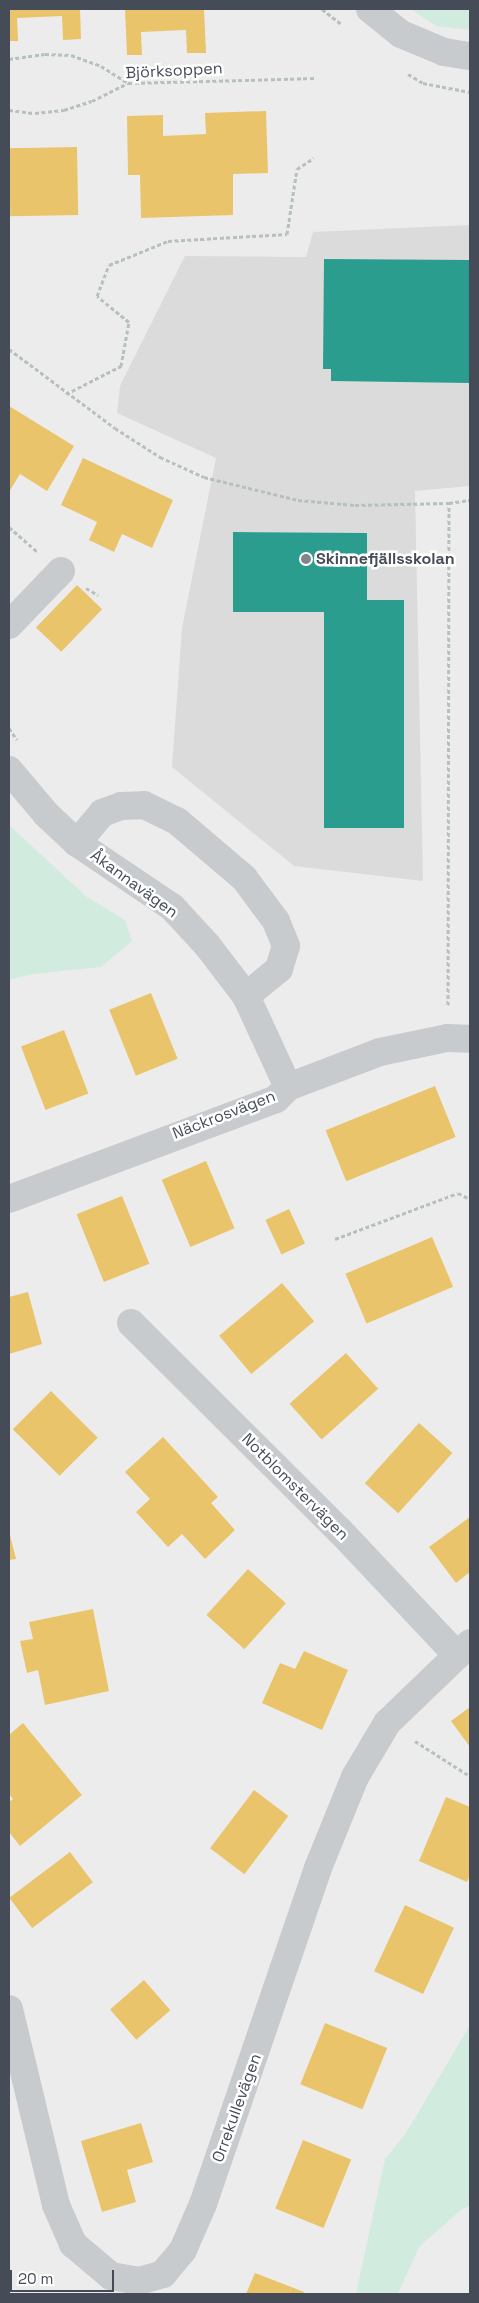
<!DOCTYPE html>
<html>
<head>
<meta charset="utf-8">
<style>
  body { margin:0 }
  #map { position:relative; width:479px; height:2303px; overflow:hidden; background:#edecec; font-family:"Space Grotesk",sans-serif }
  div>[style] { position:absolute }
  .education>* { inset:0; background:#dbdbdc }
  .green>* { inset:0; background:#d2ebdf }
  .homes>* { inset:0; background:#e9c46a; transform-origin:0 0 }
  .schools>* { inset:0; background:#2a9d8f }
  .path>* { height:3px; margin-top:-1.5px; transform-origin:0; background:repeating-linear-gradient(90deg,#b6c1bf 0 4px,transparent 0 6.5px) }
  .minor>* { height:28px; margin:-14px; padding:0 14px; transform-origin:14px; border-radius:14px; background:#c8cbcd }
  .dots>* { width:14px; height:14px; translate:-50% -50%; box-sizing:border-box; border:2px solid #fff; border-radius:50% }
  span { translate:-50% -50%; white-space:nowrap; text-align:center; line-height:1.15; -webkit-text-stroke:5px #fff; paint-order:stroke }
  .street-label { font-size:16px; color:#454c58 }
  .poi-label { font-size:16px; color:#454c58; font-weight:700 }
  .left { translate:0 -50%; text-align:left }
  .frame { position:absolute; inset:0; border:10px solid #454c58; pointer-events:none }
  .scale { position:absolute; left:10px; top:2270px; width:104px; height:22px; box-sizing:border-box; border:2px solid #454c58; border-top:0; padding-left:6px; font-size:15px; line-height:18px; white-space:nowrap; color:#454c58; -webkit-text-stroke:4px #fff; paint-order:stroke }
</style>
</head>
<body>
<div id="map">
  <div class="education">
    <i style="clip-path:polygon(470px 225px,470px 486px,415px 491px,423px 881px,294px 866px,172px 767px,182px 628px,216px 458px,117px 413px,120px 386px,185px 256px,306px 257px,313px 232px)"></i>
  </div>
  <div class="green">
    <i style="clip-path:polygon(411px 9px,470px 9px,470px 30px,436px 26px)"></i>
    <i style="clip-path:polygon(9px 825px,87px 897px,125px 920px,132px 941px,101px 967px,33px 974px,9px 980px)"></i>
    <i style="clip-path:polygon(470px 2025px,470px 2206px,462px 2209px,419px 2247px,398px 2294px,356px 2294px,385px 2159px,406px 2133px)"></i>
  </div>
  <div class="homes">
    <i style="clip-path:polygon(9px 9px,80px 9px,81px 39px,63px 40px,62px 16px,17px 18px,18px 41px,9px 41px)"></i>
    <i style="clip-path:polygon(125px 9px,204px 9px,206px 53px,187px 53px,186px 30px,141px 32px,142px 55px,127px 55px)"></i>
    <i style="clip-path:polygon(266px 111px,268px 173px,233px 174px,233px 215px,141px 218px,140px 175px,128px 175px,127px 116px,163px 115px,163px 136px,206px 134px,205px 113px)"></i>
    <i style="left:77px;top:147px;width:68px;height:68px;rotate:89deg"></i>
    <i style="clip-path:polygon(9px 406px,74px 446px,47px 491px,20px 474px,9px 492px)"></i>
    <i style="clip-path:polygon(83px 458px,173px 500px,152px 548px,122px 534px,114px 552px,89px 540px,97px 522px,61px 505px)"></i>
    <i style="left:77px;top:585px;width:35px;height:59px;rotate:44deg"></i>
    <i style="left:151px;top:993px;width:71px;height:45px;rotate:68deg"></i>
    <i style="left:64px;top:1030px;width:68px;height:46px;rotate:69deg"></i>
    <i style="left:435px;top:1086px;width:55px;height:118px;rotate:68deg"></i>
    <i style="left:206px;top:1161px;width:73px;height:48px;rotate:67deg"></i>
    <i style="left:122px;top:1196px;width:73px;height:49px;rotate:68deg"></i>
    <i style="left:289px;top:1209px;width:38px;height:26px;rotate:65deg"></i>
    <i style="left:432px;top:1237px;width:54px;height:94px;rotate:67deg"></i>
    <i style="left:282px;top:1283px;width:50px;height:82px;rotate:50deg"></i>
    <i style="clip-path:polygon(28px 1292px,42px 1344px,9px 1354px,9px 1297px)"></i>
    <i style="left:346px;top:1353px;width:48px;height:76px;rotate:48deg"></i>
    <i style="left:51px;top:1391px;width:66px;height:54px;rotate:45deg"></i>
    <i style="left:419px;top:1423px;width:45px;height:81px;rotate:42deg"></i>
    <i style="clip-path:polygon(163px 1437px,218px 1497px,211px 1503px,235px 1530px,205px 1559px,182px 1534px,168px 1547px,136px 1512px,150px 1499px,125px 1472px)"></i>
    <i style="clip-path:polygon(470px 1517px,470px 1572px,456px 1583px,429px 1547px)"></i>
    <i style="clip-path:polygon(9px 1531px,16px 1559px,9px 1560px)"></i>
    <i style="left:248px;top:1569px;width:51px;height:62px;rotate:42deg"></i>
    <i style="clip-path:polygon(93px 1609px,109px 1691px,45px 1705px,38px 1670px,27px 1673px,20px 1641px,33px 1639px,29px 1622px)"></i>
    <i style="clip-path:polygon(304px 1651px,348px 1670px,322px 1730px,262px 1703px,280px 1663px,295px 1669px)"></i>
    <i style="clip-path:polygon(470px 1707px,470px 1747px,451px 1721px)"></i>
    <i style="clip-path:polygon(23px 1723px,82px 1795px,20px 1846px,9px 1832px,9px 1802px,13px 1799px,9px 1794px,9px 1735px)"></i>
    <i style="left:254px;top:1790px;width:43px;height:73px;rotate:37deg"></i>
    <i style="clip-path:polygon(446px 1797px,470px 1807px,470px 1875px,467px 1882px,419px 1861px)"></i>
    <i style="left:70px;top:1852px;width:38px;height:76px;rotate:53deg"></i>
    <i style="left:405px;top:1905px;width:54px;height:73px;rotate:25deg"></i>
    <i style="left:144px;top:1980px;width:40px;height:45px;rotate:49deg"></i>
    <i style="left:325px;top:2023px;width:67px;height:66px;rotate:22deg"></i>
    <i style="clip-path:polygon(141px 2123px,153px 2162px,127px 2170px,136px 2202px,102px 2212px,81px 2141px)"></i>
    <i style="left:303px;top:2140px;width:52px;height:74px;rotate:22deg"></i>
    <i style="clip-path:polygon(255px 2273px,304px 2292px,303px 2294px,246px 2294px)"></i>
  </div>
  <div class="schools">
    <i style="clip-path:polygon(324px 259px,470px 260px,470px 383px,331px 381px,331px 369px,323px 369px)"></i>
    <i style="clip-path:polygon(233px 532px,367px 533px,367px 600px,404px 600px,404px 828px,324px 828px,324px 612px,233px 612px)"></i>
  </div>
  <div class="path">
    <i style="left:322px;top:9px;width:24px;rotate:38deg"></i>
    <i style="left:9px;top:59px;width:36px;rotate:-8deg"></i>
    <i style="left:45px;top:54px;width:26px;rotate:2deg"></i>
    <i style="left:71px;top:55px;width:32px;rotate:20deg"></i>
    <i style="left:101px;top:66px;width:31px;rotate:32deg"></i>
    <i style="left:408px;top:74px;width:17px;rotate:31deg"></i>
    <i style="left:423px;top:83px;width:48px;rotate:10.8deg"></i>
    <i style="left:9px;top:110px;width:26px;rotate:7deg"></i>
    <i style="left:35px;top:113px;width:29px;rotate:-6deg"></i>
    <i style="left:64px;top:110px;width:29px;rotate:-18deg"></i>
    <i style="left:92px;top:101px;width:40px;rotate:-26.6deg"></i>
    <i style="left:128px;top:83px;width:187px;rotate:-1.5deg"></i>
    <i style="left:9px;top:349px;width:132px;rotate:36.7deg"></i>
    <i style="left:115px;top:428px;width:54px;rotate:32.8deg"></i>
    <i style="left:160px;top:457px;width:48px;rotate:24.4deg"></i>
    <i style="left:204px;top:477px;width:97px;rotate:13.7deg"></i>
    <i style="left:298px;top:500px;width:57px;rotate:5deg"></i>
    <i style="left:355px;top:505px;width:94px;rotate:-1.2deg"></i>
    <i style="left:449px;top:503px;width:21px;rotate:-8deg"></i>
    <i style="left:66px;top:394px;width:62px;rotate:-27deg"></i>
    <i style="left:121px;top:366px;width:45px;rotate:-79.7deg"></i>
    <i style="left:129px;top:322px;width:41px;rotate:-140.9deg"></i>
    <i style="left:97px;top:296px;width:33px;rotate:-69deg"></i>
    <i style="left:109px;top:265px;width:64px;rotate:-22.1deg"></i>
    <i style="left:168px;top:241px;width:119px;rotate:-3.4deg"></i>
    <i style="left:287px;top:234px;width:66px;rotate:-81.3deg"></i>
    <i style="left:297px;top:169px;width:20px;rotate:-33deg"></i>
    <i style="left:9px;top:527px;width:37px;rotate:41deg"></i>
    <i style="left:86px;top:588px;width:14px;rotate:30deg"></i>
    <i style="left:9px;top:728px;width:14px;rotate:56deg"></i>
    <i style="left:448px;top:1005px;width:502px;rotate:-89.89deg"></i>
    <i style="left:335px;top:1239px;width:131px;rotate:-20.5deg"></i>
    <i style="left:458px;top:1193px;width:13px;rotate:27deg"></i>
    <i style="left:415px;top:1741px;width:65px;rotate:32.5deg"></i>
  </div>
  <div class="minor">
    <i style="left:370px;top:9px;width:40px;rotate:39deg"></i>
    <i style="left:401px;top:34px;width:47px;rotate:22.7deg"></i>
    <i style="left:444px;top:52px;width:26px;rotate:9deg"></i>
    <i style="left:9px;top:625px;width:75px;rotate:-46.1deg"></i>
    <i style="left:9px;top:770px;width:57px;rotate:49.9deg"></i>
    <i style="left:46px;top:814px;width:42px;rotate:43.1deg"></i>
    <i style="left:77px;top:843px;width:115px;rotate:34deg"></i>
    <i style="left:172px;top:907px;width:52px;rotate:47.4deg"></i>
    <i style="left:207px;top:945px;width:64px;rotate:52.6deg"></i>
    <i style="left:246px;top:996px;width:100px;rotate:65.2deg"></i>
    <i style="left:77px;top:843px;width:39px;rotate:-50deg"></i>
    <i style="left:102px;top:813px;width:20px;rotate:-20deg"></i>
    <i style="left:121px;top:806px;width:23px;rotate:-2deg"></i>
    <i style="left:144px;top:805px;width:37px;rotate:26deg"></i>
    <i style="left:177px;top:821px;width:88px;rotate:40.4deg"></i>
    <i style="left:244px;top:878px;width:54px;rotate:53.3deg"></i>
    <i style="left:276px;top:921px;width:27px;rotate:68deg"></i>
    <i style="left:286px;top:946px;width:24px;rotate:107deg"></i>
    <i style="left:279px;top:969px;width:43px;rotate:140.7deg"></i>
    <i style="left:9px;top:1199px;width:285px;rotate:-20.5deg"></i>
    <i style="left:276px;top:1099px;width:17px;rotate:-45deg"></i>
    <i style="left:288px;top:1087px;width:98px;rotate:-20.8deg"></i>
    <i style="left:380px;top:1052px;width:68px;rotate:-11.8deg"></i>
    <i style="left:447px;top:1038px;width:23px;rotate:2deg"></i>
    <i style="left:131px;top:1323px;width:295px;rotate:44.9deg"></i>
    <i style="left:340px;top:1531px;width:169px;rotate:46.7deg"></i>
    <i style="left:9px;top:2009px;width:202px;rotate:76.5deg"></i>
    <i style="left:56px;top:2205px;width:43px;rotate:66.4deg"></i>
    <i style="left:73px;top:2244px;width:50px;rotate:40.1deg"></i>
    <i style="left:111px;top:2276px;width:28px;rotate:10deg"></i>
    <i style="left:139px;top:2281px;width:25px;rotate:-16deg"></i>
    <i style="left:163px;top:2274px;width:31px;rotate:-50deg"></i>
    <i style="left:183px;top:2250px;width:50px;rotate:-66.5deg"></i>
    <i style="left:203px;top:2204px;width:355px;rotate:-71.1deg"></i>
    <i style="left:318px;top:1868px;width:98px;rotate:-67.9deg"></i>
    <i style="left:355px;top:1777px;width:63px;rotate:-59.3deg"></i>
    <i style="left:387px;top:1723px;width:115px;rotate:-43.9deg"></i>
  </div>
  <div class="dots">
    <i style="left:306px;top:559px;background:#80848c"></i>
  </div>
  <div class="street-label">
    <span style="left:174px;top:71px;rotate:-3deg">Björksoppen</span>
    <span style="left:134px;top:884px;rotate:36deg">Åkannavägen</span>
    <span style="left:224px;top:1115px;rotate:-21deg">Näckrosvägen</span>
    <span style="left:295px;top:1487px;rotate:45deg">Notblomstervägen</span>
    <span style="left:237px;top:2108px;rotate:-70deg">Orrekullevägen</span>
  </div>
  <div class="poi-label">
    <span class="left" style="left:316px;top:559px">Skinnefjällsskolan</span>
  </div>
  <div class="frame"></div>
  <div class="scale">20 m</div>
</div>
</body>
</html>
